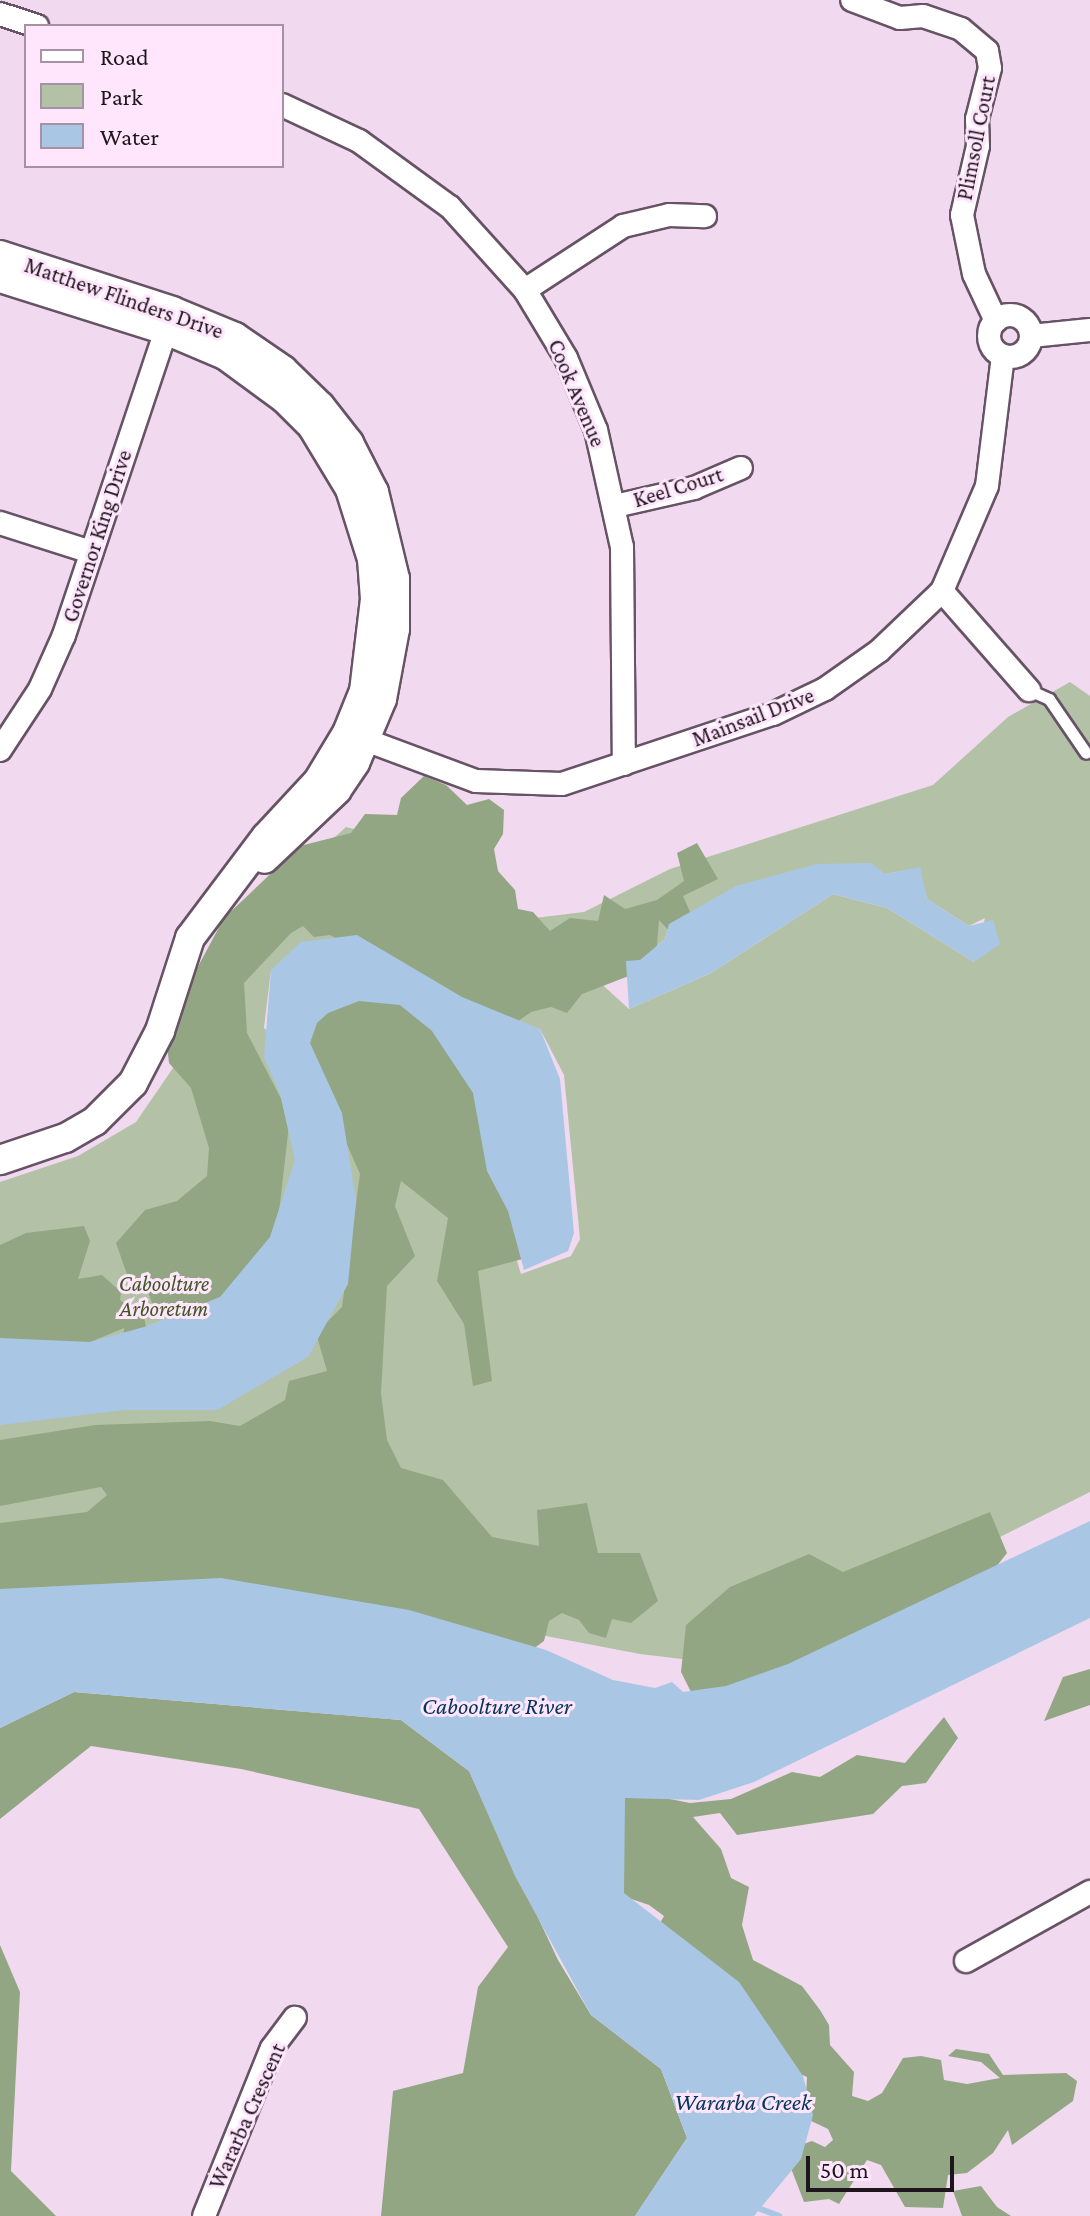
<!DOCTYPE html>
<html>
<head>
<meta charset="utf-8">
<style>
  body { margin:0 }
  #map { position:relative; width:1090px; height:2216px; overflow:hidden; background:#f1d9ef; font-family:"Crimson Pro",serif }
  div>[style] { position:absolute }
  .green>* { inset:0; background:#b3c2a6 }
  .forest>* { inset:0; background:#93a683 }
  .water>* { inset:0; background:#a9c7e5 }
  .stream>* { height:6px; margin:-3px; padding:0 3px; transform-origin:3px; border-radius:3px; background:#a9c7e5 }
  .roads { filter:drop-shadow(2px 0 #675365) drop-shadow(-2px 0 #675365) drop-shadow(0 2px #675365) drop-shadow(0 -2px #675365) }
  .service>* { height:11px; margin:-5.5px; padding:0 5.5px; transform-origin:5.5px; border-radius:5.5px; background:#fff }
  .minor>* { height:22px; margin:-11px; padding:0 11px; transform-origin:11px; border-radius:11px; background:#fff }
  .minor>.ring { margin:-11px; padding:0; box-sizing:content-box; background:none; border:22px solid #fff; border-radius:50% }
  .tertiary>* { height:28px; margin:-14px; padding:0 14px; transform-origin:14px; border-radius:14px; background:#fff }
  span { translate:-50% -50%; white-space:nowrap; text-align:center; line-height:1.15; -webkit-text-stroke:6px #ffe6fc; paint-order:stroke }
  .street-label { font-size:22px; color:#1e151d }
  .park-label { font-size:22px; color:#3e5724; font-style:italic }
  .water-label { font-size:24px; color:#04355b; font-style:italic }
  .legend { position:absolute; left:24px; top:24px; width:260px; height:144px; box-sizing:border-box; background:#ffe6fc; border:2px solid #a592a3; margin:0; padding:10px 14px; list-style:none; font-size:24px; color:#1e151d }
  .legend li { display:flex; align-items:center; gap:16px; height:40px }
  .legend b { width:40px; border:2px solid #a592a3 }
  .scale { position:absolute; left:806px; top:2156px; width:148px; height:36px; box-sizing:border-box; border:4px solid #1e151d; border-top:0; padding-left:10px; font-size:24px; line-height:28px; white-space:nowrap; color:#1e151d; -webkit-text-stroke:6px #ffe6fc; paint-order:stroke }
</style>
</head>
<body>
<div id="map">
  <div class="green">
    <i style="clip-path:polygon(evenodd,1070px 682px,1090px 696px,1090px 1492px,741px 1666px,640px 1654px,409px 1610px,0 1589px,0 1182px,78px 1156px,136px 1122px,184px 1052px,217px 943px,346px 827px,366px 832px,501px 922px,584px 912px,670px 869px,933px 785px,1008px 717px,1070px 682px,817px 864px,885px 874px,919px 868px,927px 899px,969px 926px,985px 918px,974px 962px,887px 908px,833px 894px,711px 973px,629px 1009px,595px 978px,640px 960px,665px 939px,669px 924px,817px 864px,1070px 682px,271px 970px,540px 1029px,564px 1075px,580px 1239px,571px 1256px,521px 1274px,503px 1215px,264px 1028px,271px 970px)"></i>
  </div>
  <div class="forest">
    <i style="clip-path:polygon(424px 776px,446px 785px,467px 805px,489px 799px,504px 810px,503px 834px,494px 849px,498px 871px,515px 890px,518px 909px,533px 912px,550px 931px,570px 918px,598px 921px,604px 895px,625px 909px,657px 900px,684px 881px,677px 853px,697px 843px,718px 879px,683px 896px,694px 921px,672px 934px,659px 920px,656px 958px,634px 974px,582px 994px,567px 1013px,551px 1007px,531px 1012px,510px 1027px,330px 935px,314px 937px,303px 926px,291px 933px,244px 983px,247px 1033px,290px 1116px,277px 1230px,213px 1310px,156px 1314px,147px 1289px,130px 1283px,116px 1243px,145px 1210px,177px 1201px,207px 1176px,209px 1148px,191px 1088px,169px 1063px,167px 1045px,179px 1002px,224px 918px,300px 846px,351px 833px,365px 814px,397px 815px,401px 798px)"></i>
    <i style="clip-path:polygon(359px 983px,427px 1014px,475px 1081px,526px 1258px,478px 1271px,492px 1381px,473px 1386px,464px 1324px,437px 1281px,448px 1218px,401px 1181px,395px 1206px,415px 1256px,387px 1286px,381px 1393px,387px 1440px,401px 1468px,443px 1480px,492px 1537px,539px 1546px,537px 1510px,587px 1503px,598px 1553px,640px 1553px,658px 1601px,631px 1623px,612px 1619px,606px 1638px,589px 1633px,579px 1620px,562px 1613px,549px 1621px,544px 1641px,521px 1658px,0 1605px,0 1523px,87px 1512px,107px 1495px,101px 1487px,0 1506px,0 1440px,95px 1425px,210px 1421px,240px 1426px,285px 1400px,289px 1381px,327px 1371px,316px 1333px,342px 1307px,360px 1174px,311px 1063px,302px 1017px)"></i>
    <i style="clip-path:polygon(84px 1226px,90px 1241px,78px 1279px,102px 1275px,121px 1292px,120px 1300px,144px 1317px,148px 1338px,123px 1348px,124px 1328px,81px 1346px,0 1349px,0 1245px,26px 1233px)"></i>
    <i style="clip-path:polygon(990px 1512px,1007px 1553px,989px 1576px,759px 1689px,695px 1700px,681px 1672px,686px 1625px,730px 1587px,809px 1554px,843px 1572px)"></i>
    <i style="clip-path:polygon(1090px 1669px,1090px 1705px,1044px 1721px,1063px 1677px)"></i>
    <i style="clip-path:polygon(74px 1692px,401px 1720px,469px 1771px,558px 1960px,591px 2015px,661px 2069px,687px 2138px,635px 2216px,381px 2216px,393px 2091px,463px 2073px,478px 1987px,508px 1947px,419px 1809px,241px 1769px,91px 1746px,0 1819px,0 1728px)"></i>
    <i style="clip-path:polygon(944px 1717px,958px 1738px,926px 1783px,902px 1786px,873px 1814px,737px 1835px,720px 1813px,693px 1817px,721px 1849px,731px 1878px,749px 1887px,742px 1925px,753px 1960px,802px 1986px,820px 2010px,829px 2025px,830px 2045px,854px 2072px,852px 2096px,868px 2101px,882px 2093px,903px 2058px,921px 2056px,941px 2060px,944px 2080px,967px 2084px,1000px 2078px,981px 2062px,948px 2056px,956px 2049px,989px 2054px,1003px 2075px,1066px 2073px,1077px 2081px,1073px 2101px,1012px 2145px,1008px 2130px,993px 2153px,967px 2173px,948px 2175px,943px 2208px,905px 2207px,881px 2165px,867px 2160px,839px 2204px,829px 2199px,804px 2202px,789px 2163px,798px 2146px,812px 2141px,825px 2147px,833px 2140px,828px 2129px,805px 2118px,807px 2077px,784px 2067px,655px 1932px,664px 1916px,649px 1905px,614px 1893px,614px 1788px,690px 1803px,731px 1799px,792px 1772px,820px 1777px,857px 1755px,905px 1763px)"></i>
    <i style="clip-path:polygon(0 1945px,20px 1992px,11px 2171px,56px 2216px,0 2216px)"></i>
    <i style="clip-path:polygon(981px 2186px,997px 2207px,1011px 2216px,962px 2216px,953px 2191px)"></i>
  </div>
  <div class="water">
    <i style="clip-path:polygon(871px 863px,885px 874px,920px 867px,927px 899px,969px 926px,993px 920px,1000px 944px,974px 962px,887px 908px,833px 894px,711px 973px,629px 1009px,626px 961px,640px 960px,665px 939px,669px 924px,736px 886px,817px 864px)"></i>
    <i style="clip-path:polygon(357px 935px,462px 997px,540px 1029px,560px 1079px,574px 1233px,568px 1251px,524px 1270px,508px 1211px,487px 1171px,473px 1093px,432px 1031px,400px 1005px,359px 1001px,328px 1013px,317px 1023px,310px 1043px,342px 1113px,356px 1201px,348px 1284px,308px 1357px,217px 1410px,125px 1410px,0 1425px,0 1338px,90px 1342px,144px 1327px,220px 1297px,270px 1237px,295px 1160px,280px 1094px,264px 1057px,271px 970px,301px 942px)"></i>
    <i style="clip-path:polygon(1090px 1521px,1090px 1618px,754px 1782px,699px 1800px,625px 1798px,624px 1893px,739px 1982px,803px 2076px,813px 2115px,801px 2159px,754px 2216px,635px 2216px,687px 2138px,661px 2069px,591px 2015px,515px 1876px,469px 1771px,401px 1720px,74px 1692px,0 1728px,0 1589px,221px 1578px,409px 1610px,546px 1650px,613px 1680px,655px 1688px,672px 1682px,683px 1692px,726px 1686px,788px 1664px)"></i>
  </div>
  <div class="stream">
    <i style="left:753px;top:2206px;width:28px;rotate:21deg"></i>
  </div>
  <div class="roads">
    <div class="service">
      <i style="left:1029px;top:690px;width:22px;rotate:24deg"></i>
      <i style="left:1049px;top:699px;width:65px;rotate:55.6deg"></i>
    </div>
    <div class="minor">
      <i style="left:852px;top:0;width:51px;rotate:20.6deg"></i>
      <i style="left:900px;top:18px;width:23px;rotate:-5deg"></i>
      <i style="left:923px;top:16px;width:40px;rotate:18.9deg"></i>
      <i style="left:961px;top:29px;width:34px;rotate:40deg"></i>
      <i style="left:987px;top:51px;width:17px;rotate:80deg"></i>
      <i style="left:990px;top:68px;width:53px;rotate:104.3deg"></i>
      <i style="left:977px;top:119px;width:27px;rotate:88deg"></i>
      <i style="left:978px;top:146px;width:71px;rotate:103.1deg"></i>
      <i style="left:962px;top:215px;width:60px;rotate:78.5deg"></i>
      <i style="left:974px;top:274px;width:52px;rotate:64.9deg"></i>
      <i style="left:0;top:14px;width:39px;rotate:18deg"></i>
      <i style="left:282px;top:105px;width:85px;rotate:25.1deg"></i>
      <i style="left:359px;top:141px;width:112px;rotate:36deg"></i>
      <i style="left:450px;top:207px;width:112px;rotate:47.9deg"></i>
      <i style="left:525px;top:290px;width:79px;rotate:58.9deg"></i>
      <i style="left:566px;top:358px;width:78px;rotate:67.4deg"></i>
      <i style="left:596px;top:430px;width:120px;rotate:77.5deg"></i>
      <i style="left:622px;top:547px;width:217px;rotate:89.5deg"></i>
      <i style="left:525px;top:290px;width:117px;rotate:-33.1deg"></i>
      <i style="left:623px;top:226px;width:47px;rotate:-13.4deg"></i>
      <i style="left:669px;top:215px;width:36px;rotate:2deg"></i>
      <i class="ring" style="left:989px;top:315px;width:20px;height:20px"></i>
      <i style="left:1031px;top:336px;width:59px;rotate:-5.8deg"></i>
      <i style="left:615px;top:506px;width:81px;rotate:-12.8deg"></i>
      <i style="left:694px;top:488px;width:51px;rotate:-23.1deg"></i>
      <i style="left:0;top:523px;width:96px;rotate:17.7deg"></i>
      <i style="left:942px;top:591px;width:132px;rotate:48.7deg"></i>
      <i style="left:352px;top:735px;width:132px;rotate:20.4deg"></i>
      <i style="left:476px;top:781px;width:86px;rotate:2deg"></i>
      <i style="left:562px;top:784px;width:222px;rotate:-18.4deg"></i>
      <i style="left:773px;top:714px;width:58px;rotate:-25.7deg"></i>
      <i style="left:825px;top:689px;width:66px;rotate:-35.1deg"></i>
      <i style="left:879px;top:651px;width:87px;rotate:-43.6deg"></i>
      <i style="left:942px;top:591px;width:114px;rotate:-66.8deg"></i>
      <i style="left:987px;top:486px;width:131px;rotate:-83deg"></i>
      <i style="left:0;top:750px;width:73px;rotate:-56.7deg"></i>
      <i style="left:40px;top:689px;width:59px;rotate:-66deg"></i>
      <i style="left:64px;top:635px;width:336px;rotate:-71.5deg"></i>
      <i style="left:966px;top:1961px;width:142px;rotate:-29.1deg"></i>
      <i style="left:204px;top:2216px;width:181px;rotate:-68deg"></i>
      <i style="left:272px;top:2048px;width:38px;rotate:-53deg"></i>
    </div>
    <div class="tertiary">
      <i style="left:0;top:255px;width:181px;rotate:18deg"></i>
      <i style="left:172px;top:311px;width:68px;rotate:22.4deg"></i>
      <i style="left:235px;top:337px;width:58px;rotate:34.5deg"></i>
      <i style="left:283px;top:370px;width:52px;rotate:44.2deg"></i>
      <i style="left:320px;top:406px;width:47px;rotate:51.9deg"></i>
      <i style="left:349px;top:443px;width:55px;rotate:63deg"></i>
      <i style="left:374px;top:492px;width:89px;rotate:76.4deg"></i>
      <i style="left:395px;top:579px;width:50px;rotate:90deg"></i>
      <i style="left:395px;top:629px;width:71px;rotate:100.5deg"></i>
      <i style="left:382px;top:699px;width:69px;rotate:112.9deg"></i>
      <i style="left:355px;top:763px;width:32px;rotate:124deg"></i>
      <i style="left:337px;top:790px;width:100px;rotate:136.6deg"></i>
      <i style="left:0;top:278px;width:174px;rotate:17.4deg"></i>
      <i style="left:166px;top:330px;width:64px;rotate:23deg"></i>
      <i style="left:225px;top:355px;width:74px;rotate:36.3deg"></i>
      <i style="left:285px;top:399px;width:38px;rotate:45deg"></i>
      <i style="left:312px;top:426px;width:74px;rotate:58.9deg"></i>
      <i style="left:350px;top:489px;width:73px;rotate:72.6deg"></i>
      <i style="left:372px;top:559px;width:40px;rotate:85.7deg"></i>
      <i style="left:375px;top:599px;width:93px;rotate:96.8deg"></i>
      <i style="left:364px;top:691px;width:45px;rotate:112deg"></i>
      <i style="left:347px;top:733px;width:56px;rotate:121.1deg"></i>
      <i style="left:318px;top:781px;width:76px;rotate:132.9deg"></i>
      <i style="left:266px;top:837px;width:126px;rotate:127deg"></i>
      <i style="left:190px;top:938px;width:98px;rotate:107.9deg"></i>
      <i style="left:160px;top:1031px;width:59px;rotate:117.4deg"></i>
      <i style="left:133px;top:1083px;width:54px;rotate:135deg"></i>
      <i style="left:95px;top:1121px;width:34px;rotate:150deg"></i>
      <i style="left:65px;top:1138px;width:69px;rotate:161.3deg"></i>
    </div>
  </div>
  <div class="street-label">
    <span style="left:976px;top:138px;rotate:-79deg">Plimsoll Court</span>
    <span style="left:124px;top:298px;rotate:19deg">Matthew Flinders Drive</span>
    <span style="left:577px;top:393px;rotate:67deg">Cook Avenue</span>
    <span style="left:678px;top:487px;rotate:-17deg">Keel Court</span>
    <span style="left:97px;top:536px;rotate:-72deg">Governor King Drive</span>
    <span style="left:753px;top:717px;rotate:-21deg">Mainsail Drive</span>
    <span style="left:247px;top:2116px;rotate:-66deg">Wararba Crescent</span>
  </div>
  <div class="park-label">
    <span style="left:164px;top:1296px">Caboolture<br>Arboretum</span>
  </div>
  <div class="water-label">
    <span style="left:497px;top:1706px">Caboolture River</span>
    <span style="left:743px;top:2102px">Wararba Creek</span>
  </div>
  <ul class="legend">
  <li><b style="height:10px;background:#fff"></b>Road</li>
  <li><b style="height:22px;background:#b3c2a6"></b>Park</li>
  <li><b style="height:22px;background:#a9c7e5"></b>Water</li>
  </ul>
  <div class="scale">50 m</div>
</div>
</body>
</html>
